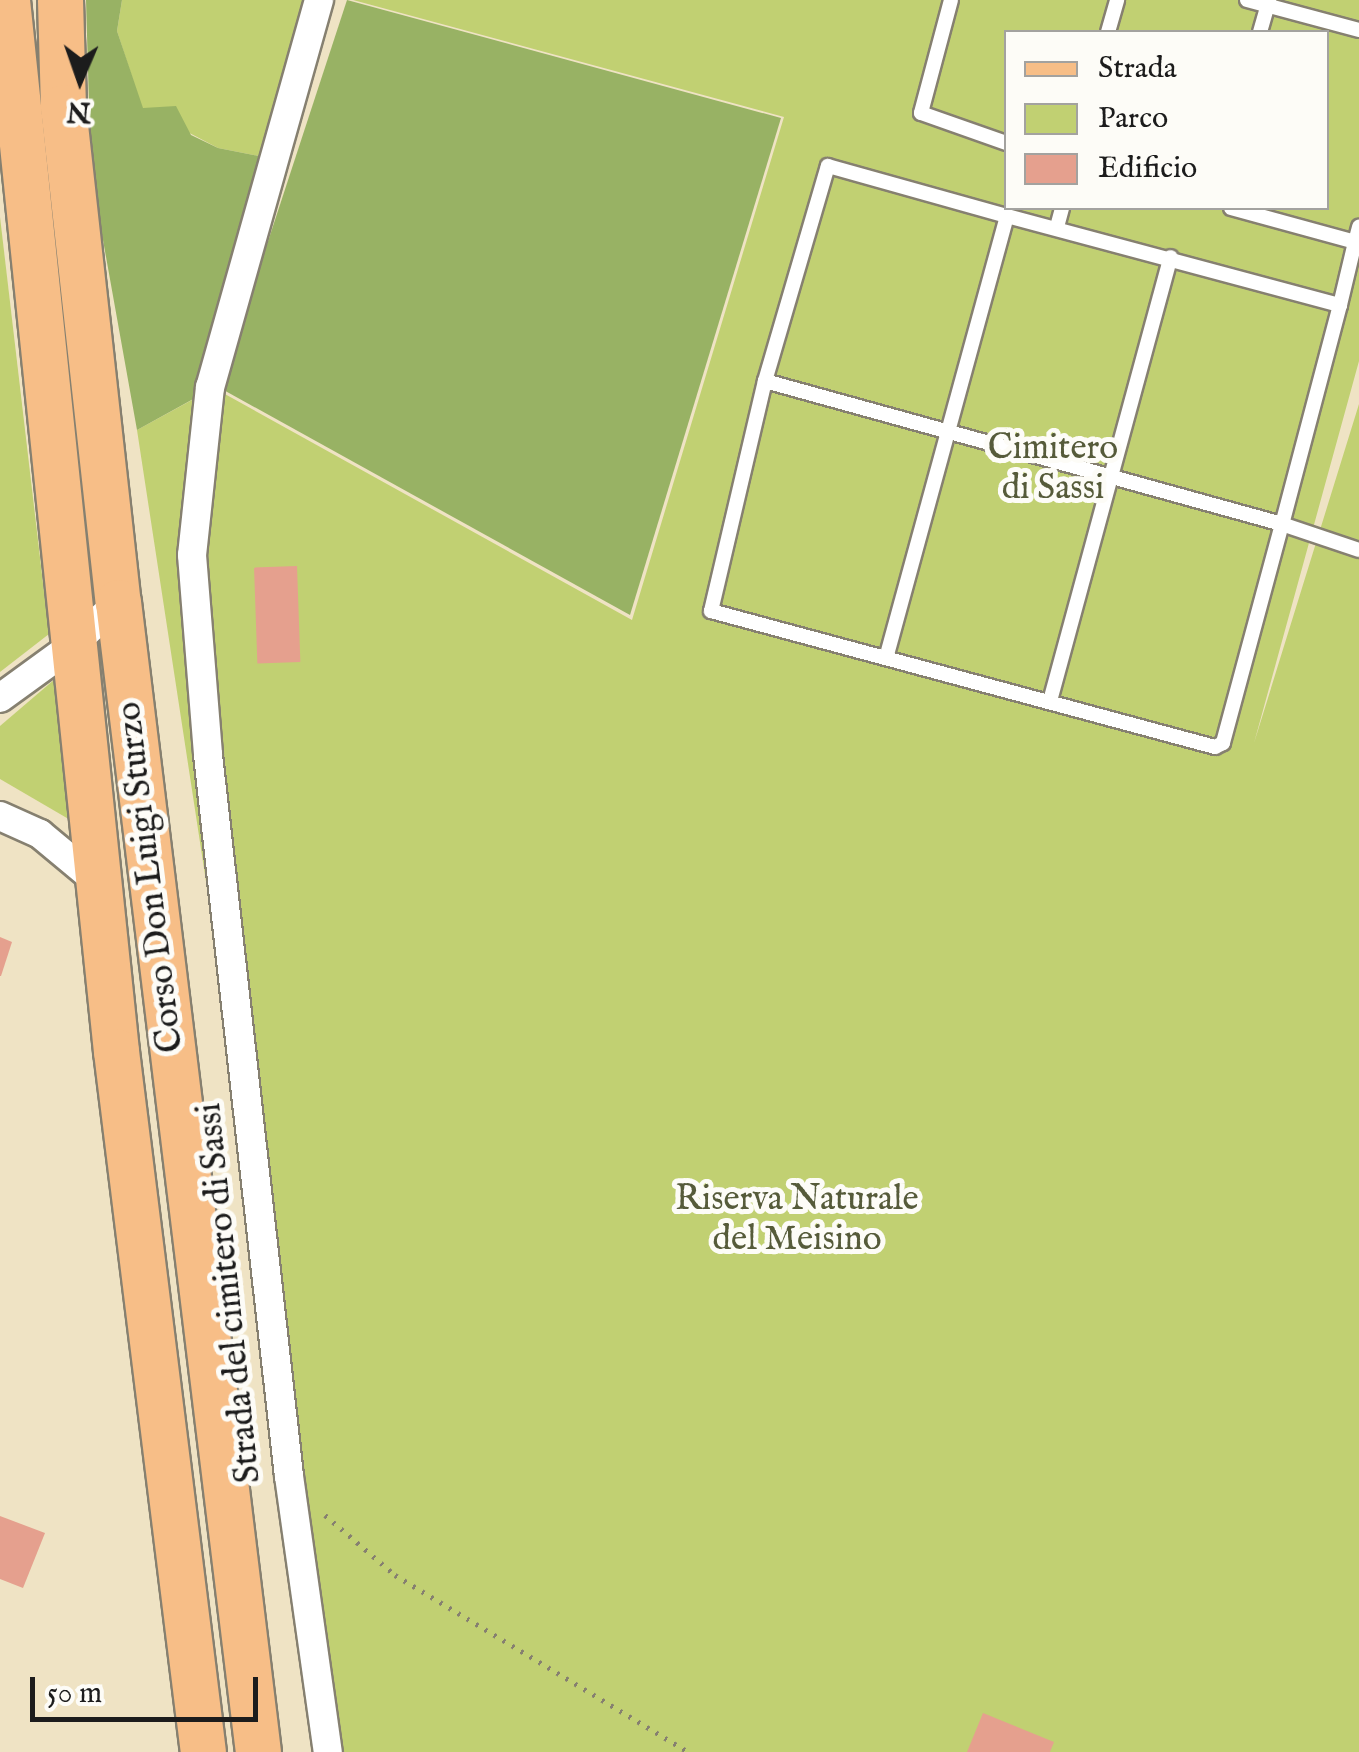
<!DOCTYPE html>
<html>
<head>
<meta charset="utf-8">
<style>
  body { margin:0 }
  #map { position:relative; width:1359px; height:1752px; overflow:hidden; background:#efe3c4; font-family:"IM FELL English",serif }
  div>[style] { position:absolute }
  .green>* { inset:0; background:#c1d072 }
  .forest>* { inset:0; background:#98b264 }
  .building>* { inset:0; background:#e5a08e; transform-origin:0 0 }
  .path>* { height:5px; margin-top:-2.5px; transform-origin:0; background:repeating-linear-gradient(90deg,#868070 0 2.5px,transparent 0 10.5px) }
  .roads { filter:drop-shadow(2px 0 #868070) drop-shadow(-2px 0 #868070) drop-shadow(0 2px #868070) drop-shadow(0 -2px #868070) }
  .service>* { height:14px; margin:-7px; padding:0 7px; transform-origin:7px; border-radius:7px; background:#fff }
  .minor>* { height:28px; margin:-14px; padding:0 14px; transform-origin:14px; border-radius:14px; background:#fff }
  .primary>* { height:45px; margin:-22.5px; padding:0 22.5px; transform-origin:22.5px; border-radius:22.5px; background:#f7be87 }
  span { translate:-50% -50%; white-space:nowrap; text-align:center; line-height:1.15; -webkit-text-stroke:10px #fdfcf7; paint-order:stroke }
  .park-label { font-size:35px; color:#565b3a }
  .street-label { font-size:35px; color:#1c1c1c }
  .legend { position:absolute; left:1004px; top:30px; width:325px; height:180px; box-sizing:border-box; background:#fdfcf7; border:2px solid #a3a29f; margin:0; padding:12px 18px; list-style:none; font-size:30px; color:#1c1c1c }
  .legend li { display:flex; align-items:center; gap:20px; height:50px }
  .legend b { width:50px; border:2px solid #a3a29f }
  .north { position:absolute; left:30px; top:30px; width:100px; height:100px; -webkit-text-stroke:8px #fdfcf7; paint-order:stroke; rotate:182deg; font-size:28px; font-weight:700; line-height:40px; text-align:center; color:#1c1c1c }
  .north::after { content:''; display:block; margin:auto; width:35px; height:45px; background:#1c1c1c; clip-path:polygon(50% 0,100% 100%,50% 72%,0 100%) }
  .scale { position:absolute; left:30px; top:1677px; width:228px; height:45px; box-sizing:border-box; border:5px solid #1c1c1c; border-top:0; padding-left:12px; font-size:30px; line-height:35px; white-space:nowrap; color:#1c1c1c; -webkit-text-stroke:8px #fdfcf7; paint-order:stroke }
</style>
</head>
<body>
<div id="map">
  <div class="green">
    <i style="clip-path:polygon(122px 0,313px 0,269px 158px,218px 148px,142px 108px,117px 31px)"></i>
    <i style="clip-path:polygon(evenodd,353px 0,1359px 0,1359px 361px,1254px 743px,1359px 404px,1359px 1752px,339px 1752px,137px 430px,214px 388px,632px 620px,784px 117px,353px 0,1006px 32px,1326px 32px,1326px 208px,1006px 208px,1006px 32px)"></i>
    <i style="clip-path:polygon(0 217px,49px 634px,0 672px)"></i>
    <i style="clip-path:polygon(55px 679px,72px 821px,0 779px,0 726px)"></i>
  </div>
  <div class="forest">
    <i style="clip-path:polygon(86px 0,122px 0,117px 31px,143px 108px,176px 106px,191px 135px,218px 148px,269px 158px,206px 392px,137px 430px,91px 173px)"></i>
    <i style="clip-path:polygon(347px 0,781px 118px,630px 615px,220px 388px)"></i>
  </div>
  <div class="building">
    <i style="left:297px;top:566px;width:96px;height:43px;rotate:88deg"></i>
    <i style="clip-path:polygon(0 937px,12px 942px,1px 976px,0 976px)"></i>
    <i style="clip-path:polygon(0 1516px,45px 1533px,23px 1588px,0 1579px)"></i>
    <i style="clip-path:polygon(983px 1713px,1054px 1742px,1050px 1752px,967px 1752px)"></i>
  </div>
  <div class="path">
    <i style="left:325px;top:1515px;width:92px;rotate:40.6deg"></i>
    <i style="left:395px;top:1575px;width:342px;rotate:31.1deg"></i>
  </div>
  <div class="roads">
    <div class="service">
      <i style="left:951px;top:0;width:117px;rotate:104.9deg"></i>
      <i style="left:921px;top:113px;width:90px;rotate:19.4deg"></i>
      <i style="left:1247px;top:0;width:116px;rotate:15deg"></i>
      <i style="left:1108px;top:32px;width:33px;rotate:-74deg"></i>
      <i style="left:1260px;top:32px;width:33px;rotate:-74deg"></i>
      <i style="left:1231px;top:208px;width:129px;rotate:15.3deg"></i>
      <i style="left:1355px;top:242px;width:16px;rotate:-75deg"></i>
      <i style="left:1007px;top:216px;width:345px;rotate:15deg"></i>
      <i style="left:1340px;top:305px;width:227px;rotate:104.8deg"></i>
      <i style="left:1282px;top:524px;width:227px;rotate:105.1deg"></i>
      <i style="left:1223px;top:743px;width:9px;rotate:153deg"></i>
      <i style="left:1215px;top:747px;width:522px;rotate:-164.9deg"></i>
      <i style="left:711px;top:611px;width:236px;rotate:-76.8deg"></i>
      <i style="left:765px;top:381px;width:536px;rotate:15.46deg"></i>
      <i style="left:1282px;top:524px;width:81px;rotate:18.7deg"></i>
      <i style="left:1057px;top:227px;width:20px;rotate:-75deg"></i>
      <i style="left:1340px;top:305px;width:65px;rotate:-76.6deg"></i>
      <i style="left:765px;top:381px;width:224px;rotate:-73.7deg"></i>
      <i style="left:828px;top:166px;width:186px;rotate:15.6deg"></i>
      <i style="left:1007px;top:216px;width:455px;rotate:105.3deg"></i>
      <i style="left:1050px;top:701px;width:460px;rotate:-74.8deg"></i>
    </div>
    <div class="minor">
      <i style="left:319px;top:0;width:402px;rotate:105.7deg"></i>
      <i style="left:210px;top:387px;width:169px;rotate:96.1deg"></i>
      <i style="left:192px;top:555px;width:201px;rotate:85.4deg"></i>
      <i style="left:208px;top:755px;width:726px;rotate:83.59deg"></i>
      <i style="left:289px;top:1476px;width:279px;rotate:82deg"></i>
      <i style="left:0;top:698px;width:90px;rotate:-36deg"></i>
      <i style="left:73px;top:645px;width:62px;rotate:-43.7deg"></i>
      <i style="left:0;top:816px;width:44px;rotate:24.2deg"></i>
      <i style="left:40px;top:834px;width:77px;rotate:39.7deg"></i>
    </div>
    <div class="primary">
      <i style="left:7px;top:0;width:1057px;rotate:84.08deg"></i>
      <i style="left:116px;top:1051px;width:706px;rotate:82.93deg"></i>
      <i style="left:60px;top:0;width:107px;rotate:88.4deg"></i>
      <i style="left:63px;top:107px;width:498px;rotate:83.7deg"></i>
      <i style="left:118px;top:602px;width:1158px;rotate:83.06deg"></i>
    </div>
  </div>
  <div class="park-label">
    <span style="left:1053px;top:469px">Cimitero<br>di Sassi</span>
    <span style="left:797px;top:1220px">Riserva Naturale<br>del Meisino</span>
  </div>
  <div class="street-label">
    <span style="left:151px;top:877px;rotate:-97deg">Corso Don Luigi Sturzo</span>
    <span style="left:230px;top:1293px;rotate:-96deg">Strada del cimitero di Sassi</span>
  </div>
  <ul class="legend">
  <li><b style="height:12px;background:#f7be87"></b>Strada</li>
  <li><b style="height:28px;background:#c1d072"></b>Parco</li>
  <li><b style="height:28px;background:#e5a08e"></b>Edificio</li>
  </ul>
  <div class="north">N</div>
  <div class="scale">50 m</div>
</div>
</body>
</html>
